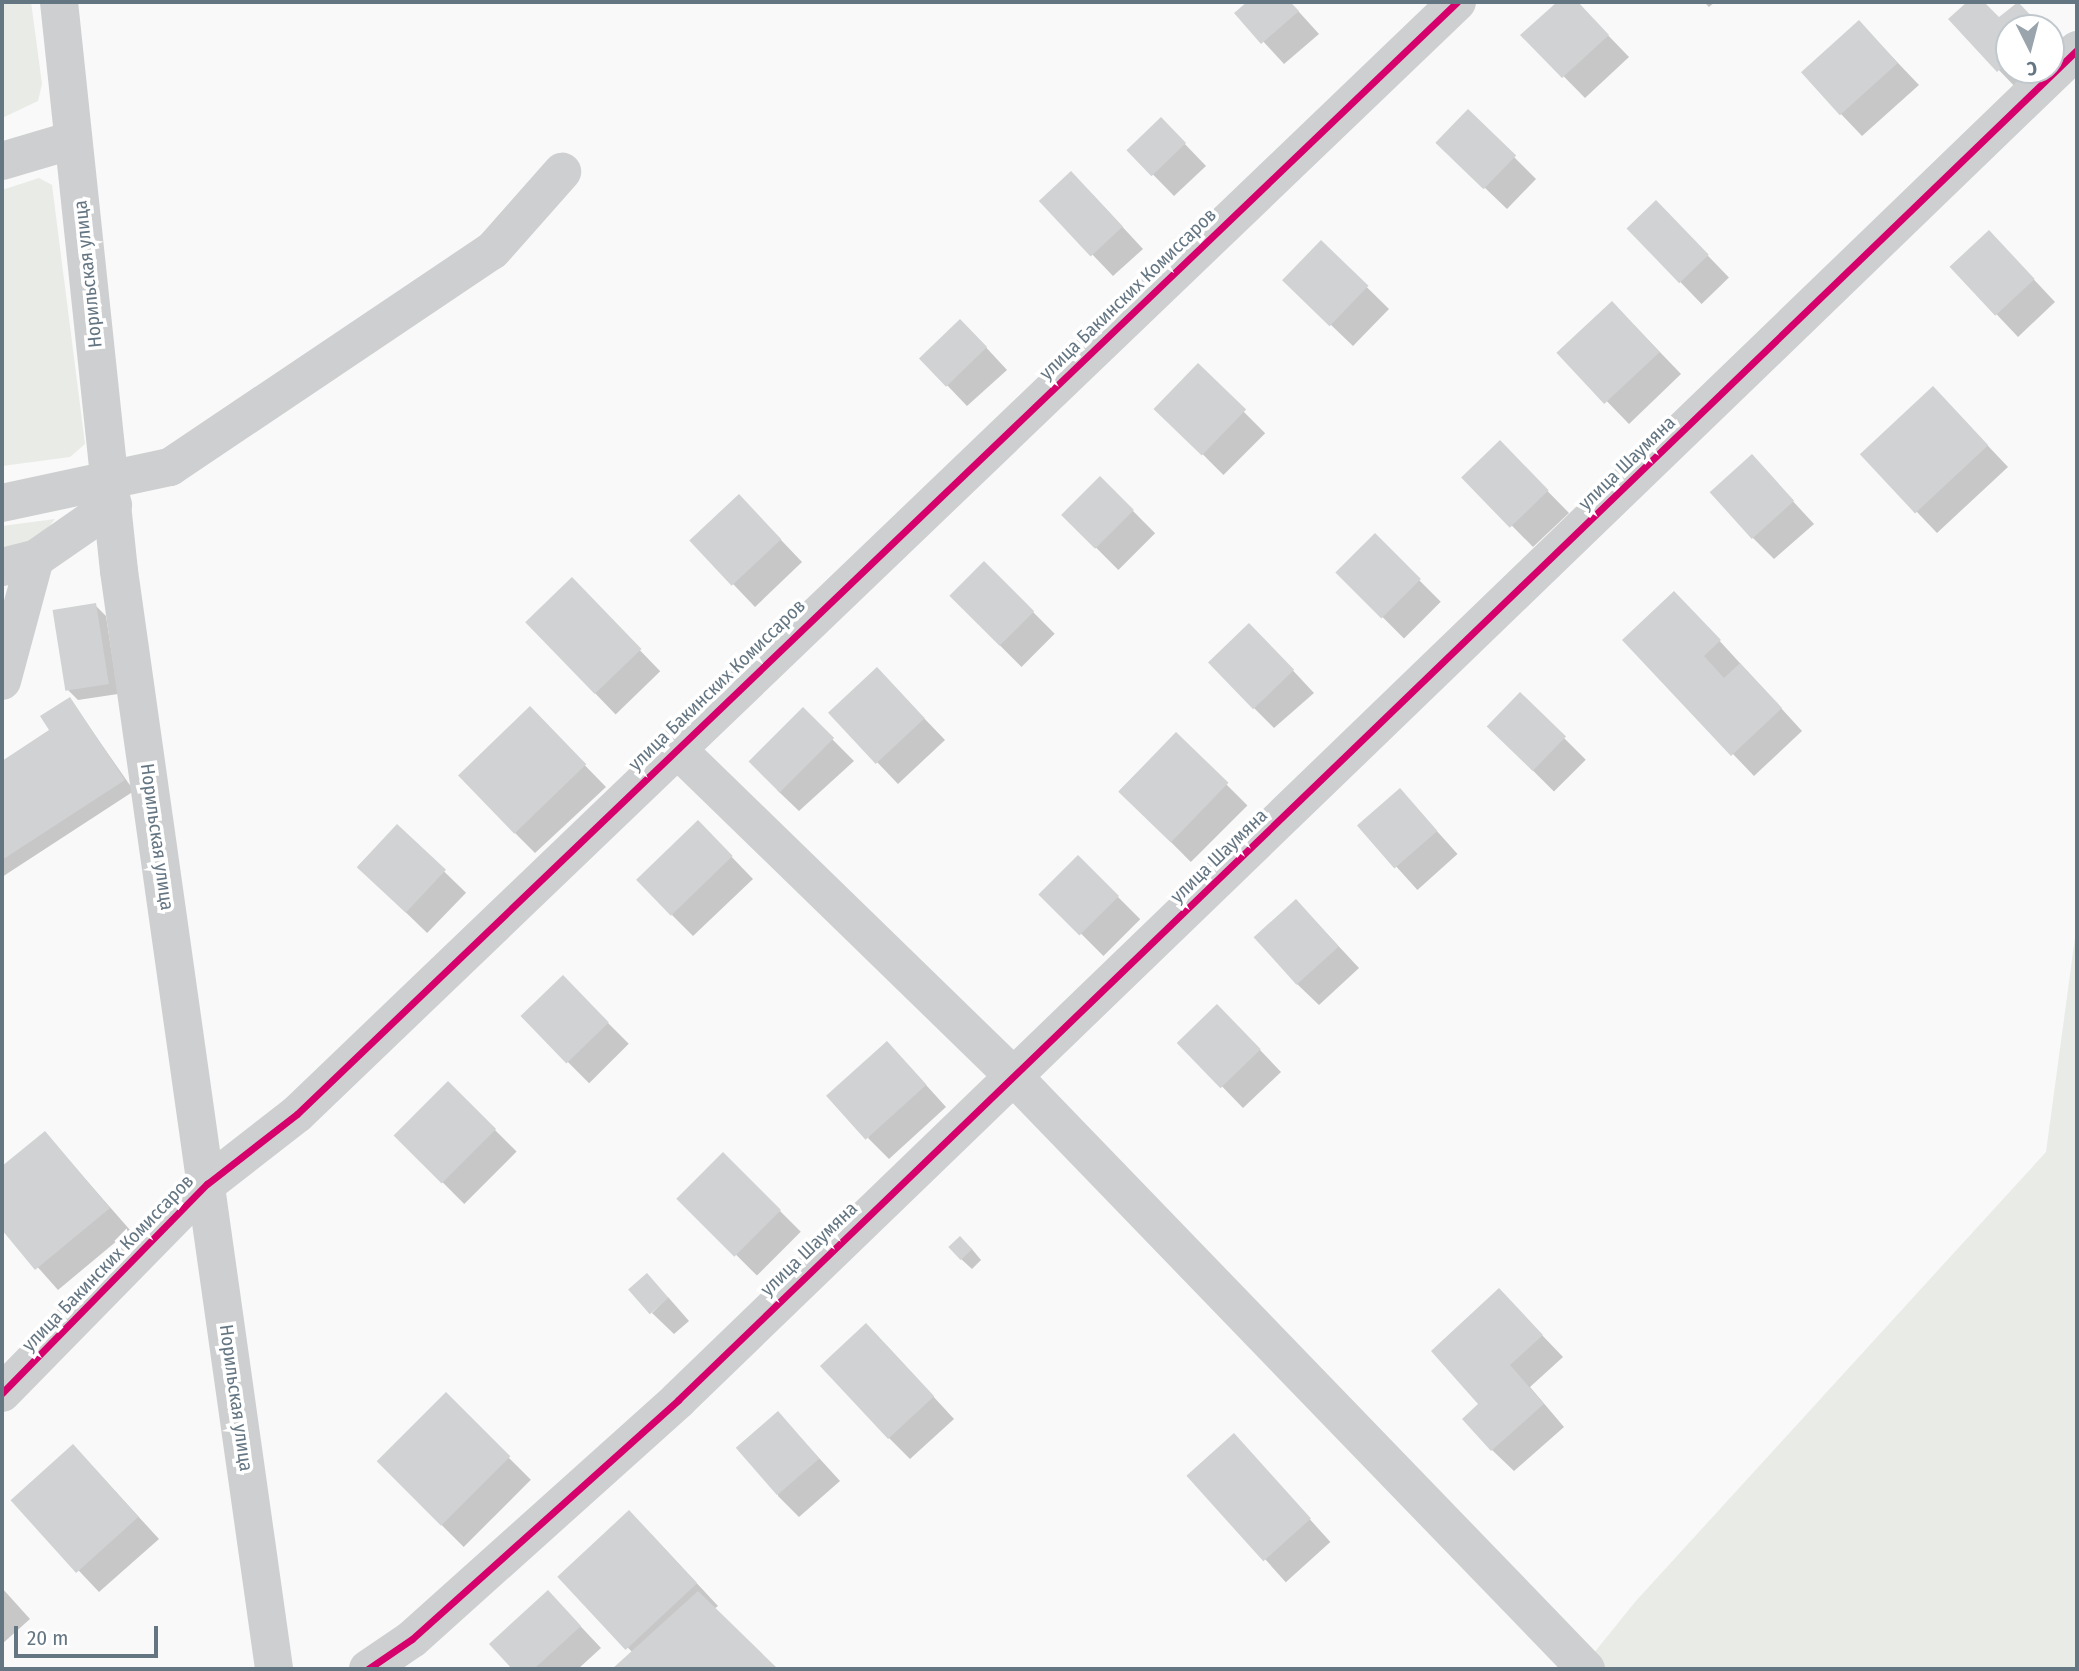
<!DOCTYPE html>
<html>
<head>
<meta charset="utf-8">
<style>
  body { margin:0 }
  #map { position:relative; width:2079px; height:1671px; overflow:hidden; background:#f9f9f9; font-family:"Fira Sans Condensed",sans-serif }
  div>[style] { position:absolute }
  .green>* { inset:0; background:#e8ebe6 }
  .shadow>* { inset:0; background:#0003; transform-origin:0 0 }
  .building>* { inset:0; background:#d0d2d3; transform-origin:0 0 }
  .minor>* { height:38px; margin:-19px; padding:0 19px; transform-origin:19px; border-radius:19px; background:#cecfd0 }
  .cycleway>* { height:7px; margin:-3.5px; padding:0 3.5px; transform-origin:3.5px; border-radius:3.5px; background:#d6006c }
  span { translate:-50% -50%; white-space:nowrap; text-align:center; line-height:1.15; -webkit-text-stroke:7px #fff; paint-order:stroke }
  .street-label { font-size:19px; color:#657683 }
  .frame { position:absolute; inset:0; border:4px solid #657683; pointer-events:none }
  .north { position:absolute; left:1995px; top:14px; width:70px; height:70px; box-sizing:border-box; background:#fff; border:2px solid #c1c8cd; border-radius:50%; rotate:174deg; font-size:19px; font-weight:700; line-height:28px; text-align:center; color:#657683 }
  .north::after { content:''; display:block; margin:auto; width:24px; height:32px; background:#99a4ac; clip-path:polygon(50% 0,100% 100%,50% 72%,0 100%) }
  .scale { position:absolute; left:14px; top:1626px; width:144px; height:32px; box-sizing:border-box; border:4px solid #657683; border-top:0; padding-left:9px; font-size:21px; line-height:24px; white-space:nowrap; color:#657683; -webkit-text-stroke:5px #fff; paint-order:stroke }
</style>
</head>
<body>
<div id="map">
  <div class="green">
    <i style="clip-path:polygon(2px 2px,31px 2px,42px 84px,38px 101px,2px 118px)"></i>
    <i style="clip-path:polygon(39px 178px,52px 185px,85px 444px,70px 457px,2px 466px,2px 190px)"></i>
    <i style="clip-path:polygon(55px 519px,42px 536px,2px 552px,2px 526px)"></i>
    <i style="clip-path:polygon(2077px 923px,2077px 1669px,1581px 1669px,1635px 1602px,2046px 1152px)"></i>
  </div>
  <div class="shadow">
    <i style="clip-path:polygon(1249px 2px,1290px 2px,1319px 34px,1284px 64px,1237px 13px)"></i>
    <i style="clip-path:polygon(1560px 2px,1576px 2px,1629px 57px,1585px 98px,1523px 35px)"></i>
    <i style="clip-path:polygon(1704px 2px,1715px 2px,1709px 7px)"></i>
    <i style="clip-path:polygon(1969px 2px,1982px 2px,1999px 19px,2042px 28px,2009px 28px,2009px 70px,2043px 70px,2020px 92px,1950px 19px)"></i>
    <i style="clip-path:polygon(1859px 22px,1919px 85px,1862px 136px,1841px 114px)"></i>
    <i style="clip-path:polygon(2051px 38px,2064px 51px,2051px 63px)"></i>
    <i style="clip-path:polygon(1468px 111px,1536px 179px,1507px 209px,1459px 163px)"></i>
    <i style="clip-path:polygon(1182px 141px,1206px 166px,1174px 196px,1129px 150px)"></i>
    <i style="clip-path:polygon(1093px 195px,1143px 249px,1113px 276px,1041px 201px)"></i>
    <i style="left:1656px;top:202px;width:105px;height:38px;rotate:46deg"></i>
    <i style="clip-path:polygon(1321px 242px,1389px 309px,1353px 346px,1306px 301px)"></i>
    <i style="clip-path:polygon(2010px 254px,2055px 302px,2018px 337px,1952px 267px)"></i>
    <i style="clip-path:polygon(1634px 325px,1681px 374px,1629px 424px,1561px 354px)"></i>
    <i style="clip-path:polygon(982px 343px,1007px 370px,967px 406px,921px 358px)"></i>
    <i style="left:1198px;top:366px;width:95px;height:59px;rotate:45deg"></i>
    <i style="clip-path:polygon(1954px 410px,2008px 467px,1937px 533px,1916px 511px)"></i>
    <i style="clip-path:polygon(1752px 457px,1814px 524px,1774px 559px,1752px 537px)"></i>
    <i style="clip-path:polygon(1521px 464px,1569px 513px,1533px 547px,1464px 477px)"></i>
    <i style="left:1100px;top:478px;width:78px;height:52px;rotate:45deg"></i>
    <i style="clip-path:polygon(760px 518px,802px 562px,755px 607px,693px 542px)"></i>
    <i style="left:1375px;top:536px;width:93px;height:52px;rotate:45deg"></i>
    <i style="left:984px;top:563px;width:100px;height:47px;rotate:45deg"></i>
    <i style="left:572px;top:580px;width:127px;height:62px;rotate:46deg"></i>
    <i style="clip-path:polygon(95px 605px,106px 616px,118px 694px,78px 700px,68px 690px)"></i>
    <i style="clip-path:polygon(1696px 615px,1802px 731px,1754px 776px,1624px 640px)"></i>
    <i style="clip-path:polygon(1271px 647px,1314px 693px,1274px 728px,1253px 707px)"></i>
    <i style="clip-path:polygon(898px 691px,945px 740px,898px 784px,877px 762px)"></i>
    <i style="left:1520px;top:694px;width:93px;height:45px;rotate:45deg"></i>
    <i style="clip-path:polygon(70px 699px,134px 791px,2px 877px,2px 763px,52px 731px)"></i>
    <i style="clip-path:polygon(530px 709px,606px 787px,535px 853px,514px 832px)"></i>
    <i style="clip-path:polygon(803px 710px,854px 761px,799px 811px,777px 790px)"></i>
    <i style="left:1176px;top:734px;width:101px;height:80px;rotate:45deg"></i>
    <i style="left:1400px;top:790px;width:86px;height:54px;rotate:48deg"></i>
    <i style="clip-path:polygon(698px 822px,753px 879px,693px 936px,672px 915px)"></i>
    <i style="left:397px;top:826px;width:96px;height:56px;rotate:44deg"></i>
    <i style="left:1078px;top:857px;width:88px;height:52px;rotate:45deg"></i>
    <i style="clip-path:polygon(1317px 923px,1359px 968px,1319px 1005px,1297px 984px)"></i>
    <i style="left:563px;top:978px;width:93px;height:56px;rotate:45deg"></i>
    <i style="clip-path:polygon(1238px 1027px,1281px 1072px,1243px 1108px,1179px 1042px)"></i>
    <i style="clip-path:polygon(908px 1065px,946px 1107px,889px 1159px,868px 1138px)"></i>
    <i style="left:448px;top:1083px;width:97px;height:74px;rotate:45deg"></i>
    <i style="clip-path:polygon(45px 1133px,130px 1230px,58px 1290px,2px 1227px,2px 1169px)"></i>
    <i style="left:723px;top:1154px;width:110px;height:62px;rotate:45deg"></i>
    <i style="clip-path:polygon(971px 1248px,981px 1260px,972px 1269px,961px 1259px)"></i>
    <i style="clip-path:polygon(668px 1297px,689px 1321px,674px 1334px,652px 1313px)"></i>
    <i style="clip-path:polygon(1520px 1312px,1563px 1357px,1530px 1387px,1564px 1427px,1514px 1471px,1492px 1450px,1480px 1404px)"></i>
    <i style="clip-path:polygon(887px 1346px,954px 1419px,910px 1459px,889px 1438px)"></i>
    <i style="left:446px;top:1395px;width:120px;height:95px;rotate:45deg"></i>
    <i style="clip-path:polygon(778px 1413px,840px 1481px,799px 1517px,778px 1496px)"></i>
    <i style="left:1234px;top:1435px;width:144px;height:60px;rotate:48deg"></i>
    <i style="clip-path:polygon(94px 1468px,159px 1539px,99px 1592px,13px 1501px)"></i>
    <i style="clip-path:polygon(651px 1534px,718px 1606px,714px 1609px,775px 1669px,615px 1669px,633px 1653px,561px 1577px)"></i>
    <i style="clip-path:polygon(2px 1588px,30px 1619px,2px 1644px)"></i>
    <i style="clip-path:polygon(569px 1614px,601px 1648px,578px 1669px,514px 1669px,491px 1644px)"></i>
  </div>
  <div class="building">
    <i style="clip-path:polygon(1247px 2px,1290px 2px,1299px 11px,1261px 44px,1234px 13px)"></i>
    <i style="clip-path:polygon(1557px 2px,1578px 2px,1609px 35px,1562px 78px,1520px 35px)"></i>
    <i style="clip-path:polygon(1967px 2px,1984px 2px,1999px 17px,2018px 2px,2043px 28px,2009px 28px,2009px 61px,1997px 72px,1948px 19px)"></i>
    <i style="left:1859px;top:20px;width:58px;height:78px;rotate:48deg"></i>
    <i style="left:1468px;top:109px;width:67px;height:47px;rotate:44deg"></i>
    <i style="left:1161px;top:117px;width:36px;height:48px;rotate:46deg"></i>
    <i style="left:1071px;top:171px;width:76px;height:44px;rotate:47deg"></i>
    <i style="left:1656px;top:200px;width:76px;height:41px;rotate:46deg"></i>
    <i style="left:1989px;top:230px;width:67px;height:54px;rotate:47deg"></i>
    <i style="left:1321px;top:240px;width:66px;height:56px;rotate:44deg"></i>
    <i style="left:1612px;top:301px;width:70px;height:76px;rotate:47deg"></i>
    <i style="left:960px;top:319px;width:39px;height:57px;rotate:46deg"></i>
    <i style="left:1198px;top:363px;width:67px;height:64px;rotate:44deg"></i>
    <i style="left:1933px;top:386px;width:81px;height:100px;rotate:47deg"></i>
    <i style="left:1500px;top:440px;width:70px;height:54px;rotate:46deg"></i>
    <i style="left:1752px;top:454px;width:63px;height:57px;rotate:48deg"></i>
    <i style="left:1100px;top:476px;width:48px;height:55px;rotate:45deg"></i>
    <i style="left:739px;top:494px;width:62px;height:68px;rotate:47deg"></i>
    <i style="left:1375px;top:533px;width:65px;height:56px;rotate:45deg"></i>
    <i style="left:984px;top:561px;width:71px;height:49px;rotate:45deg"></i>
    <i style="left:572px;top:577px;width:100px;height:65px;rotate:46deg"></i>
    <i style="clip-path:polygon(1674px 591px,1721px 640px,1704px 656px,1724px 678px,1740px 663px,1782px 708px,1731px 756px,1622px 640px)"></i>
    <i style="left:96px;top:603px;width:82px;height:44px;rotate:81deg"></i>
    <i style="left:1249px;top:623px;width:65px;height:57px;rotate:46deg"></i>
    <i style="left:877px;top:667px;width:70px;height:67px;rotate:47deg"></i>
    <i style="left:1520px;top:692px;width:64px;height:48px;rotate:44deg"></i>
    <i style="clip-path:polygon(70px 697px,125px 780px,2px 860px,2px 761px,49px 730px,40px 716px)"></i>
    <i style="left:530px;top:706px;width:81px;height:100px;rotate:46deg"></i>
    <i style="left:803px;top:707px;width:44px;height:77px;rotate:45deg"></i>
    <i style="left:1176px;top:732px;width:73px;height:83px;rotate:44deg"></i>
    <i style="left:1400px;top:788px;width:57px;height:57px;rotate:49deg"></i>
    <i style="left:698px;top:820px;width:50px;height:86px;rotate:46deg"></i>
    <i style="left:397px;top:824px;width:67px;height:59px;rotate:43deg"></i>
    <i style="left:1078px;top:855px;width:58px;height:56px;rotate:45deg"></i>
    <i style="left:1296px;top:899px;width:64px;height:57px;rotate:48deg"></i>
    <i style="left:563px;top:975px;width:66px;height:59px;rotate:46deg"></i>
    <i style="left:1217px;top:1004px;width:63px;height:56px;rotate:46deg"></i>
    <i style="left:887px;top:1041px;width:59px;height:82px;rotate:48deg"></i>
    <i style="left:448px;top:1081px;width:68px;height:77px;rotate:45deg"></i>
    <i style="clip-path:polygon(45px 1131px,110px 1208px,35px 1270px,2px 1230px,2px 1166px)"></i>
    <i style="left:723px;top:1152px;width:82px;height:66px;rotate:45deg"></i>
    <i style="left:960px;top:1236px;width:18px;height:16px;rotate:47deg"></i>
    <i style="left:647px;top:1273px;width:33px;height:25px;rotate:49deg"></i>
    <i style="clip-path:polygon(1499px 1288px,1543px 1335px,1510px 1365px,1544px 1404px,1491px 1451px,1462px 1419px,1478px 1404px,1431px 1351px)"></i>
    <i style="left:866px;top:1323px;width:100px;height:63px;rotate:47deg"></i>
    <i style="left:446px;top:1392px;width:91px;height:98px;rotate:45deg"></i>
    <i style="left:778px;top:1411px;width:63px;height:56px;rotate:49deg"></i>
    <i style="left:1234px;top:1433px;width:115px;height:64px;rotate:48deg"></i>
    <i style="left:73px;top:1444px;width:98px;height:84px;rotate:48deg"></i>
    <i style="left:629px;top:1510px;width:100px;height:98px;rotate:47deg"></i>
    <i style="clip-path:polygon(548px 1590px,581px 1626px,534px 1669px,512px 1669px,489px 1644px)"></i>
    <i style="clip-path:polygon(698px 1591px,778px 1669px,612px 1669px)"></i>
  </div>
  <div class="minor">
    <i style="left:59px;top:2px;width:572px;rotate:83.98deg"></i>
    <i style="left:119px;top:571px;width:1109px;rotate:81.96deg"></i>
    <i style="left:2px;top:161px;width:74px;rotate:-16.5deg"></i>
    <i style="left:2px;top:503px;width:172px;rotate:-12.1deg"></i>
    <i style="left:170px;top:467px;width:388px;rotate:-33.9deg"></i>
    <i style="left:492px;top:251px;width:106px;rotate:-48.5deg"></i>
    <i style="left:2px;top:567px;width:34px;rotate:-14deg"></i>
    <i style="left:35px;top:559px;width:95px;rotate:-34.7deg"></i>
    <i style="left:2px;top:681px;width:126px;rotate:-74.9deg"></i>
    <i style="left:675px;top:747px;width:467px;rotate:44.2deg"></i>
    <i style="left:1010px;top:1073px;width:829px;rotate:45.98deg"></i>
    <i style="left:2px;top:1393px;width:293px;rotate:-45.6deg"></i>
    <i style="left:207px;top:1184px;width:114px;rotate:-37.9deg"></i>
    <i style="left:297px;top:1114px;width:1607px;rotate:-43.79deg"></i>
    <i style="left:368px;top:1669px;width:53px;rotate:-34.3deg"></i>
    <i style="left:412px;top:1639px;width:358px;rotate:-41.9deg"></i>
    <i style="left:678px;top:1400px;width:1944px;rotate:-43.98deg"></i>
  </div>
  <div class="cycleway">
    <i style="left:2px;top:1393px;width:293px;rotate:-45.6deg"></i>
    <i style="left:207px;top:1184px;width:114px;rotate:-37.9deg"></i>
    <i style="left:297px;top:1114px;width:1607px;rotate:-43.79deg"></i>
    <i style="left:368px;top:1669px;width:53px;rotate:-34.3deg"></i>
    <i style="left:412px;top:1639px;width:358px;rotate:-41.9deg"></i>
    <i style="left:678px;top:1400px;width:1944px;rotate:-43.98deg"></i>
  </div>
  <div class="street-label">
    <span style="left:88px;top:274px;rotate:-96deg">Норильская улица</span>
    <span style="left:1128px;top:294px;rotate:-44deg">улица Бакинских Комиссаров</span>
    <span style="left:1627px;top:463px;rotate:-44deg">улица Шаумяна</span>
    <span style="left:717px;top:685px;rotate:-44deg">улица Бакинских Комиссаров</span>
    <span style="left:157px;top:837px;rotate:82deg">Норильская улица</span>
    <span style="left:1219px;top:856px;rotate:-44deg">улица Шаумяна</span>
    <span style="left:809px;top:1249px;rotate:-44deg">улица Шаумяна</span>
    <span style="left:108px;top:1263px;rotate:-46deg">улица Бакинских Комиссаров</span>
    <span style="left:236px;top:1398px;rotate:82deg">Норильская улица</span>
  </div>
  <div class="frame"></div>
  <div class="north">С</div>
  <div class="scale">20 m</div>
</div>
</body>
</html>
